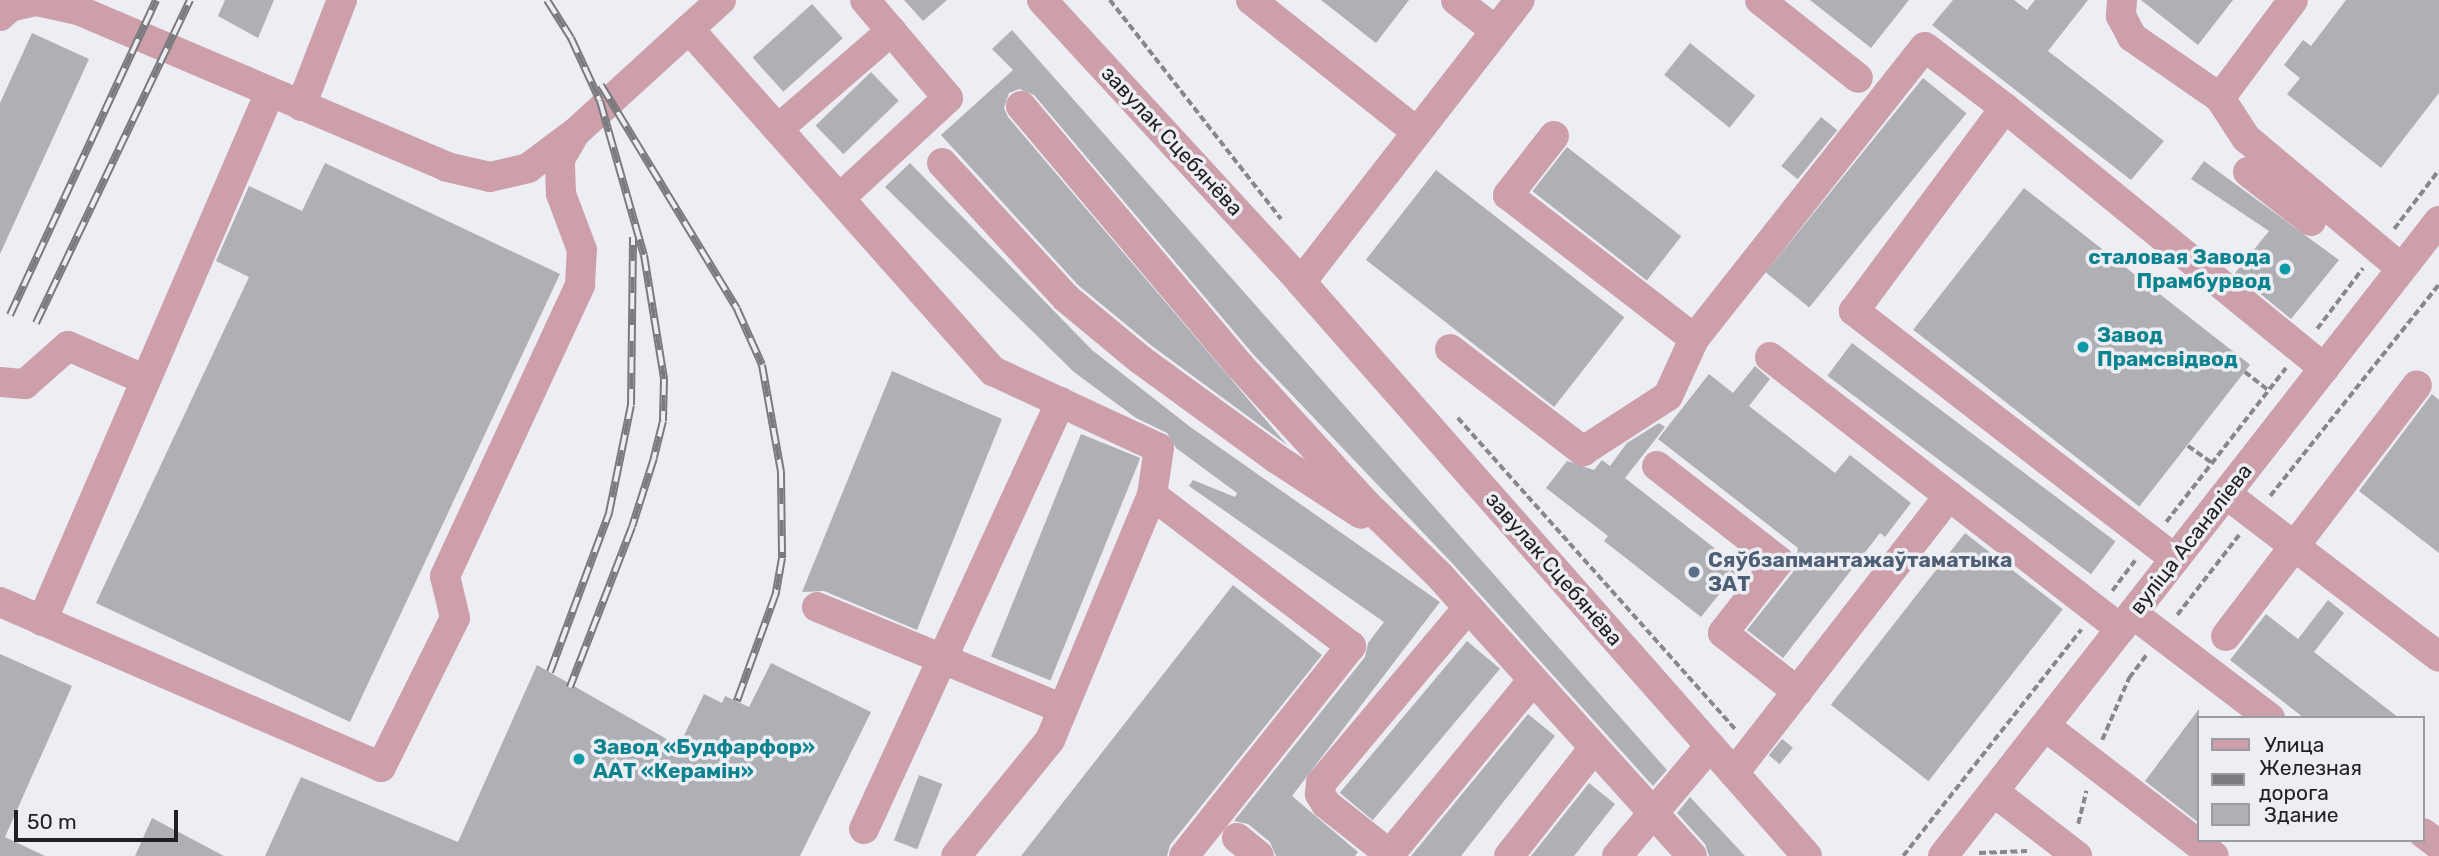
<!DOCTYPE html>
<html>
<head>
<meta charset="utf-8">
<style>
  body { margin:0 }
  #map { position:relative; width:2439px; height:856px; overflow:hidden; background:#edeef3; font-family:Rubik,sans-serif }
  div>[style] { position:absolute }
  .building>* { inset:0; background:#aeb0b5; transform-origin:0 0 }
  .path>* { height:3.5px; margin-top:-1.75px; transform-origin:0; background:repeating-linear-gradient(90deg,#87888b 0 7px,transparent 0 10.5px) }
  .minor>* { height:30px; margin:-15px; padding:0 15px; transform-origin:15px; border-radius:15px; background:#cd9faa }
  .rail>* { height:8px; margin-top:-4px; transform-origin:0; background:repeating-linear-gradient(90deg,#edeef3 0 16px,#7a7b7f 0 32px); box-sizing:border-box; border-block:2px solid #7a7b7f }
  .dots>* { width:19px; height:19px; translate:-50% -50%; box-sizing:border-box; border:4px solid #edeef3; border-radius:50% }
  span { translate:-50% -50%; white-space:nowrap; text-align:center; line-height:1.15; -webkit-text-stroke:7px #edeef3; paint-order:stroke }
  .street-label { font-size:21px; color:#202123 }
  .culture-label { font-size:21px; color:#0d838f; font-weight:700 }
  .right { translate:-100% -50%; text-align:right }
  .left { translate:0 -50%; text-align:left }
  .service-label { font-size:21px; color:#4e5e75; font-weight:700 }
  .legend { position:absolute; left:2197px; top:716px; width:228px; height:126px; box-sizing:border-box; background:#edeef3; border:2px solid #9b9ca0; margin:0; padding:9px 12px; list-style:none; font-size:21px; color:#202123 }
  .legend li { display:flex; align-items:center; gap:14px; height:35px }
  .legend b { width:35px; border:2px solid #9b9ca0 }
  .scale { position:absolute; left:14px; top:810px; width:164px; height:32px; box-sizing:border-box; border:4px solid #202123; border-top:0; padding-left:9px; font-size:21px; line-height:24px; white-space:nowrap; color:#202123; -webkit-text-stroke:5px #edeef3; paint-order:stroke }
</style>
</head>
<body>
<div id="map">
  <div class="building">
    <i style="clip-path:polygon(225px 0,274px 0,258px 38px,218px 16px)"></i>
    <i style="clip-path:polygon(904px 0,947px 0,923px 21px)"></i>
    <i style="clip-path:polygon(1321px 0,1409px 0,1376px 43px)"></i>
    <i style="clip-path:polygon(1810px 0,1909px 0,1871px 48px)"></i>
    <i style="clip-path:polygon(1953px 0,2014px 0,2027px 10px,2035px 0,2088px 0,2048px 51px,2164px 141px,2131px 180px,1932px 25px)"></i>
    <i style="clip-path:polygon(2141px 0,2233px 0,2198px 45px)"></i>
    <i style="clip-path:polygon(2346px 0,2439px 0,2439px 93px,2381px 168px,2287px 94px,2300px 78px,2284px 65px,2303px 40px,2311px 46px)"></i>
    <i style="left:812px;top:4px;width:46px;height:80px;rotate:48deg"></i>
    <i style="clip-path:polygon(1012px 30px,1667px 770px,1653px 786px,1452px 563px,1253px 354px,1034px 95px,1019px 89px,1009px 93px,1004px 108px,1008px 117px,1287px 445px,1152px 346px,1078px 285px,941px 135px,1013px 70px,992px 49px)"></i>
    <i style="clip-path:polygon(32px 33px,89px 59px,0 254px,0 103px)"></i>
    <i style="left:1690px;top:43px;width:84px;height:41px;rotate:39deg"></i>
    <i style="left:871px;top:72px;width:40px;height:77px;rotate:46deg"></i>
    <i style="left:1923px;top:78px;width:56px;height:250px;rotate:39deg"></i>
    <i style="left:1821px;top:117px;width:21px;height:63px;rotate:39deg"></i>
    <i style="left:1567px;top:147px;width:145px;height:56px;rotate:38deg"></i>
    <i style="clip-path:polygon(2204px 161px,2339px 260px,2291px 319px,2235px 273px,2269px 231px,2191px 179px)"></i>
    <i style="clip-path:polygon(325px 163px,560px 274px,350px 722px,96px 603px,249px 277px,216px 261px,249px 186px,302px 211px)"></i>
    <i style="clip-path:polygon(910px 163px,1092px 350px,1189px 426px,1440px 602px,1292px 796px,1358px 852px,1355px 856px,1276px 856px,1270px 842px,1248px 824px,1234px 821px,1365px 657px,1368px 643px,1384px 622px,1189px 486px,1193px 480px,1235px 497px,1237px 493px,1176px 448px,1167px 433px,1136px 418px,1074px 372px,885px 187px)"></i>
    <i style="left:1436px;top:170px;width:239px;height:114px;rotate:38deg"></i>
    <i style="left:2024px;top:188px;width:287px;height:180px;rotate:38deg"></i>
    <i style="left:1852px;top:343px;width:330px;height:41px;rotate:37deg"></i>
    <i style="clip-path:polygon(1755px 366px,1770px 379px,1749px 406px,1835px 473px,1850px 455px,1911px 503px,1885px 537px,1880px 533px,1783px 658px,1747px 630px,1793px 572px,1798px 548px,1658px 439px,1709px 374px,1733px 393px)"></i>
    <i style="clip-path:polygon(892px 371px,1002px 419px,917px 630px,824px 591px,802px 592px)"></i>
    <i style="clip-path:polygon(2432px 394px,2439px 400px,2439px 553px,2359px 491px)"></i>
    <i style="clip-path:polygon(1659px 423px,1665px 427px,1625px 478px,1740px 568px,1701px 617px,1604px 541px,1608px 536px,1546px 488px,1567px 461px,1594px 470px,1602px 460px,1610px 466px,1627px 443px)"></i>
    <i style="left:1081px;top:434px;width:64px;height:240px;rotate:22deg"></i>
    <i style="left:1965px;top:533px;width:124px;height:218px;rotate:38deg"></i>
    <i style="clip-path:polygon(1233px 585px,1322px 655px,1170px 845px,1167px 856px,1021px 856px)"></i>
    <i style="clip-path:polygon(2328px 600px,2344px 613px,2314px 652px,2399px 718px,2304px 718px,2230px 660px,2266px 614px,2298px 639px)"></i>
    <i style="left:1467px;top:641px;width:43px;height:198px;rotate:40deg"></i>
    <i style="clip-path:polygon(0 654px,72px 686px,5px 837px,45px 856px,0 856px)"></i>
    <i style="clip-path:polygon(771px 663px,871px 712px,800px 856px,265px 856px,301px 777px,458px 842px,537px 665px,679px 746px,704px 694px,722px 703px,725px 696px,749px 707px)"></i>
    <i style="clip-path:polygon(2199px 709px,2199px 823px,2145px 781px)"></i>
    <i style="clip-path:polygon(1528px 714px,1555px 736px,1461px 856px,1411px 856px)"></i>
    <i style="left:1782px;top:739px;width:14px;height:21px;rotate:39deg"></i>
    <i style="left:919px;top:775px;width:25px;height:70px;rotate:21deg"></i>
    <i style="clip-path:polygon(1589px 783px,1615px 804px,1574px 856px,1531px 856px)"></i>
    <i style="clip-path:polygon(1690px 797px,1745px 856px,1709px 856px,1705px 844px,1677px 813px)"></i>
    <i style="clip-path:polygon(152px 818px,224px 856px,135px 856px)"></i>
  </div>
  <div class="path">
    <i style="left:1110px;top:0;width:278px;rotate:52deg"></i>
    <i style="left:2394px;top:229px;width:74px;rotate:-52.7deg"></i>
    <i style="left:2317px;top:329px;width:76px;rotate:-53deg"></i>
    <i style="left:2245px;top:372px;width:31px;rotate:38deg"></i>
    <i style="left:1458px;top:418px;width:419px;rotate:48.3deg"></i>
    <i style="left:2188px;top:446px;width:29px;rotate:35deg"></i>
    <i style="left:2270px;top:496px;width:271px;rotate:-51.4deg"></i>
    <i style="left:2166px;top:522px;width:195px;rotate:-52.1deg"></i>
    <i style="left:2112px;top:591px;width:38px;rotate:-53deg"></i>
    <i style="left:2177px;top:615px;width:101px;rotate:-52.2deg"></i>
    <i style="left:2102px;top:740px;width:68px;rotate:-66.5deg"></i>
    <i style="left:2129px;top:678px;width:30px;rotate:-53deg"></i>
    <i style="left:2078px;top:824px;width:34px;rotate:-76deg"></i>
    <i style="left:1979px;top:853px;width:48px;rotate:-2.4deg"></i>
    <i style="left:1903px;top:856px;width:288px;rotate:-51.8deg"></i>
  </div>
  <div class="minor">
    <i style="left:721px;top:0;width:43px;rotate:137.8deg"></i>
    <i style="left:689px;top:29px;width:458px;rotate:48.4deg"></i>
    <i style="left:993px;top:371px;width:183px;rotate:24.9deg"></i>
    <i style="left:1159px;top:448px;width:48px;rotate:98.5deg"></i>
    <i style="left:1152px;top:495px;width:265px;rotate:112.6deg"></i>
    <i style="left:1050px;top:740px;width:149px;rotate:129deg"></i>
    <i style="left:1042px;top:0;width:383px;rotate:47.4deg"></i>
    <i style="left:1301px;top:282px;width:765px;rotate:48.6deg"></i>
    <i style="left:1251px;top:0;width:212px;rotate:38.5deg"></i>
    <i style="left:1456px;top:0;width:49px;rotate:37.6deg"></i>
    <i style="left:1760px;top:0;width:125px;rotate:38.5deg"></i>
    <i style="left:2122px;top:0;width:16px;rotate:94deg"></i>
    <i style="left:2121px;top:16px;width:24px;rotate:62deg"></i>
    <i style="left:2132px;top:37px;width:107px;rotate:34.7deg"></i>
    <i style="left:2220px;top:98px;width:48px;rotate:57deg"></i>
    <i style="left:2246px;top:138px;width:202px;rotate:40deg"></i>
    <i style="left:0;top:16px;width:13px;rotate:-42deg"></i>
    <i style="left:10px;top:7px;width:28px;rotate:-13deg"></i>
    <i style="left:37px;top:1px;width:42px;rotate:12.4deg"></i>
    <i style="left:78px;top:10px;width:401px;rotate:23deg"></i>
    <i style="left:447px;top:167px;width:44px;rotate:13.1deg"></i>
    <i style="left:490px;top:177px;width:39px;rotate:-13deg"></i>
    <i style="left:528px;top:168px;width:55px;rotate:-36.9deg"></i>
    <i style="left:2220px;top:98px;width:122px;rotate:-53.3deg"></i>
    <i style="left:301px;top:106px;width:114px;rotate:-68.9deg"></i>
    <i style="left:1021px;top:106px;width:340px;rotate:49.9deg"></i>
    <i style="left:1240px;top:366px;width:184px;rotate:47.6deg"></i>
    <i style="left:1364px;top:502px;width:105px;rotate:44.2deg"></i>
    <i style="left:1439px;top:575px;width:378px;rotate:48deg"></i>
    <i style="left:778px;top:129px;width:150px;rotate:-40.9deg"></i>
    <i style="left:1554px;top:136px;width:75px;rotate:127.9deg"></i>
    <i style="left:1508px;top:195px;width:235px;rotate:37.7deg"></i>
    <i style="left:1694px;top:339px;width:372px;rotate:-51.7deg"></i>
    <i style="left:1925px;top:47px;width:101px;rotate:37.3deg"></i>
    <i style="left:942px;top:163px;width:183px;rotate:47.4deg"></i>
    <i style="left:1066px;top:298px;width:97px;rotate:39.6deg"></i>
    <i style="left:1141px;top:360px;width:168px;rotate:36.1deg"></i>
    <i style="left:1277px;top:459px;width:100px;rotate:33.2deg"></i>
    <i style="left:2248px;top:172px;width:80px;rotate:37.9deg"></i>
    <i style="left:840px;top:198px;width:147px;rotate:-42.8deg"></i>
    <i style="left:948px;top:98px;width:128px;rotate:-130.3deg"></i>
    <i style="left:1301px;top:282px;width:357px;rotate:-52.2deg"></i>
    <i style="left:1450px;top:349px;width:168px;rotate:37.5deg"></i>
    <i style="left:1583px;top:451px;width:101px;rotate:-32.9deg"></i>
    <i style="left:1668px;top:396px;width:63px;rotate:-65.5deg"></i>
    <i style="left:1770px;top:357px;width:444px;rotate:37.8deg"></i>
    <i style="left:0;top:382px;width:25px;rotate:5deg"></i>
    <i style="left:25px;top:384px;width:57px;rotate:-41.5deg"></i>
    <i style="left:68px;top:346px;width:85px;rotate:23.6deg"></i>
    <i style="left:1657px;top:466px;width:155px;rotate:37.9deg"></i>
    <i style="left:1779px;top:561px;width:91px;rotate:127.9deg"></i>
    <i style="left:1723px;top:633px;width:95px;rotate:38.2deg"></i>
    <i style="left:2226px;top:494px;width:268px;rotate:37.4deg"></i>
    <i style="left:1152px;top:495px;width:250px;rotate:37.2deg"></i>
    <i style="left:1351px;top:646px;width:268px;rotate:128.5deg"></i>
    <i style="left:2175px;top:559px;width:406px;rotate:-142.3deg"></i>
    <i style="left:1854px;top:311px;width:253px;rotate:-53.4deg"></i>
    <i style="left:2005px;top:108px;width:412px;rotate:39.2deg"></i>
    <i style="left:0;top:602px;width:415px;rotate:23.4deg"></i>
    <i style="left:381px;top:767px;width:166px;rotate:-63.6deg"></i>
    <i style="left:455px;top:618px;width:43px;rotate:-103.4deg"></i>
    <i style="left:445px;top:576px;width:321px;rotate:-65.1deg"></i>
    <i style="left:580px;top:285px;width:35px;rotate:-87deg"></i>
    <i style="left:582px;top:250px;width:60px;rotate:-110.6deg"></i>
    <i style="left:561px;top:194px;width:35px;rotate:-92deg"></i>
    <i style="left:560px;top:159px;width:30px;rotate:-60deg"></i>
    <i style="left:575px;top:133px;width:154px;rotate:-42.4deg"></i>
    <i style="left:817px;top:607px;width:266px;rotate:22.5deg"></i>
    <i style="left:2133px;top:614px;width:172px;rotate:37.2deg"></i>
    <i style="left:42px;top:621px;width:576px;rotate:-66.68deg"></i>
    <i style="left:2226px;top:636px;width:315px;rotate:-52.7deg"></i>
    <i style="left:2045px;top:726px;width:213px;rotate:37.6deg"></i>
    <i style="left:1734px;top:773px;width:351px;rotate:-52.2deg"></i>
    <i style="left:1994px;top:792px;width:105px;rotate:37.6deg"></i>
    <i style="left:864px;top:829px;width:470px;rotate:-65.3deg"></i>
    <i style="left:2423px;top:833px;width:20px;rotate:37deg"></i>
    <i style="left:1237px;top:838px;width:28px;rotate:39deg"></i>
    <i style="left:1390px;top:854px;width:225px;rotate:-50.6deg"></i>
    <i style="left:1392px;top:856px;width:84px;rotate:-141.8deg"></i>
    <i style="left:1326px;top:804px;width:12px;rotate:-121deg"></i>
    <i style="left:1320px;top:794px;width:11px;rotate:-85deg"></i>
    <i style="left:1321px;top:783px;width:229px;rotate:-50deg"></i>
    <i style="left:1509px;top:856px;width:137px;rotate:-51.8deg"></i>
    <i style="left:1617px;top:856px;width:144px;rotate:-49.8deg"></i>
    <i style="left:1943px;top:856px;width:806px;rotate:-52.01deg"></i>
  </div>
  <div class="rail">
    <i style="left:547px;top:0;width:45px;rotate:57.7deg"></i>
    <i style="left:571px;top:38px;width:69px;rotate:65.3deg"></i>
    <i style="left:600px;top:101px;width:160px;rotate:74.1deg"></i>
    <i style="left:644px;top:255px;width:126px;rotate:80.8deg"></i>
    <i style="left:664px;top:379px;width:42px;rotate:91.4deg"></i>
    <i style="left:663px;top:421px;width:38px;rotate:104deg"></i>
    <i style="left:654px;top:458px;width:72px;rotate:107.7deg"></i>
    <i style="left:632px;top:527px;width:172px;rotate:111.2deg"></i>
    <i style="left:601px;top:85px;width:262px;rotate:58.7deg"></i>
    <i style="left:737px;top:309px;width:61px;rotate:65.9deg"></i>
    <i style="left:762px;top:365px;width:109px;rotate:79.9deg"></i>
    <i style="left:781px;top:472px;width:86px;rotate:89.3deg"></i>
    <i style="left:782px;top:558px;width:36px;rotate:100deg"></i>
    <i style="left:776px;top:593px;width:115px;rotate:109.9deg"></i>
    <i style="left:10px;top:315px;width:347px;rotate:-65.1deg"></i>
    <i style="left:36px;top:323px;width:358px;rotate:-64.5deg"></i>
    <i style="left:550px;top:672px;width:170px;rotate:-69.6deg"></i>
    <i style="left:609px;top:513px;width:110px;rotate:-78.5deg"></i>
    <i style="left:631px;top:405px;width:168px;rotate:-89.3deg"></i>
  </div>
  <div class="dots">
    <i style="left:2285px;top:269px;background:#0f9aa8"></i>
    <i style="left:2083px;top:347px;background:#0f9aa8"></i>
    <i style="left:1694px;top:572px;background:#5c6f8a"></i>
    <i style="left:579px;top:759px;background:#0f9aa8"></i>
  </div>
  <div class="street-label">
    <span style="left:1172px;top:141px;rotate:47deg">завулак Сцебянёва</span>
    <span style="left:2191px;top:539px;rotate:-52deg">вуліца Асаналіева</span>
    <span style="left:1554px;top:569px;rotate:49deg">завулак Сцебянёва</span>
  </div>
  <div class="culture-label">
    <span class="right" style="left:2271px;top:269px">сталовая Завода<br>Прамбурвод</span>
    <span class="left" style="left:2097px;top:347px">Завод<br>Прамсвідвод</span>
    <span class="left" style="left:593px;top:759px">Завод «Будфарфор»<br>ААТ «Керамін»</span>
  </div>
  <div class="service-label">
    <span class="left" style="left:1708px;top:572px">Сяўбзапмантажаўтаматыка<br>ЗАТ</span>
  </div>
  <ul class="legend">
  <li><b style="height:9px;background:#cd9faa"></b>Улица</li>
  <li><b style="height:9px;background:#7a7b7f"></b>Железная дорога</li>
  <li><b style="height:19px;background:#aeb0b5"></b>Здание</li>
  </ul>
  <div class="scale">50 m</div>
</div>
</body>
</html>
